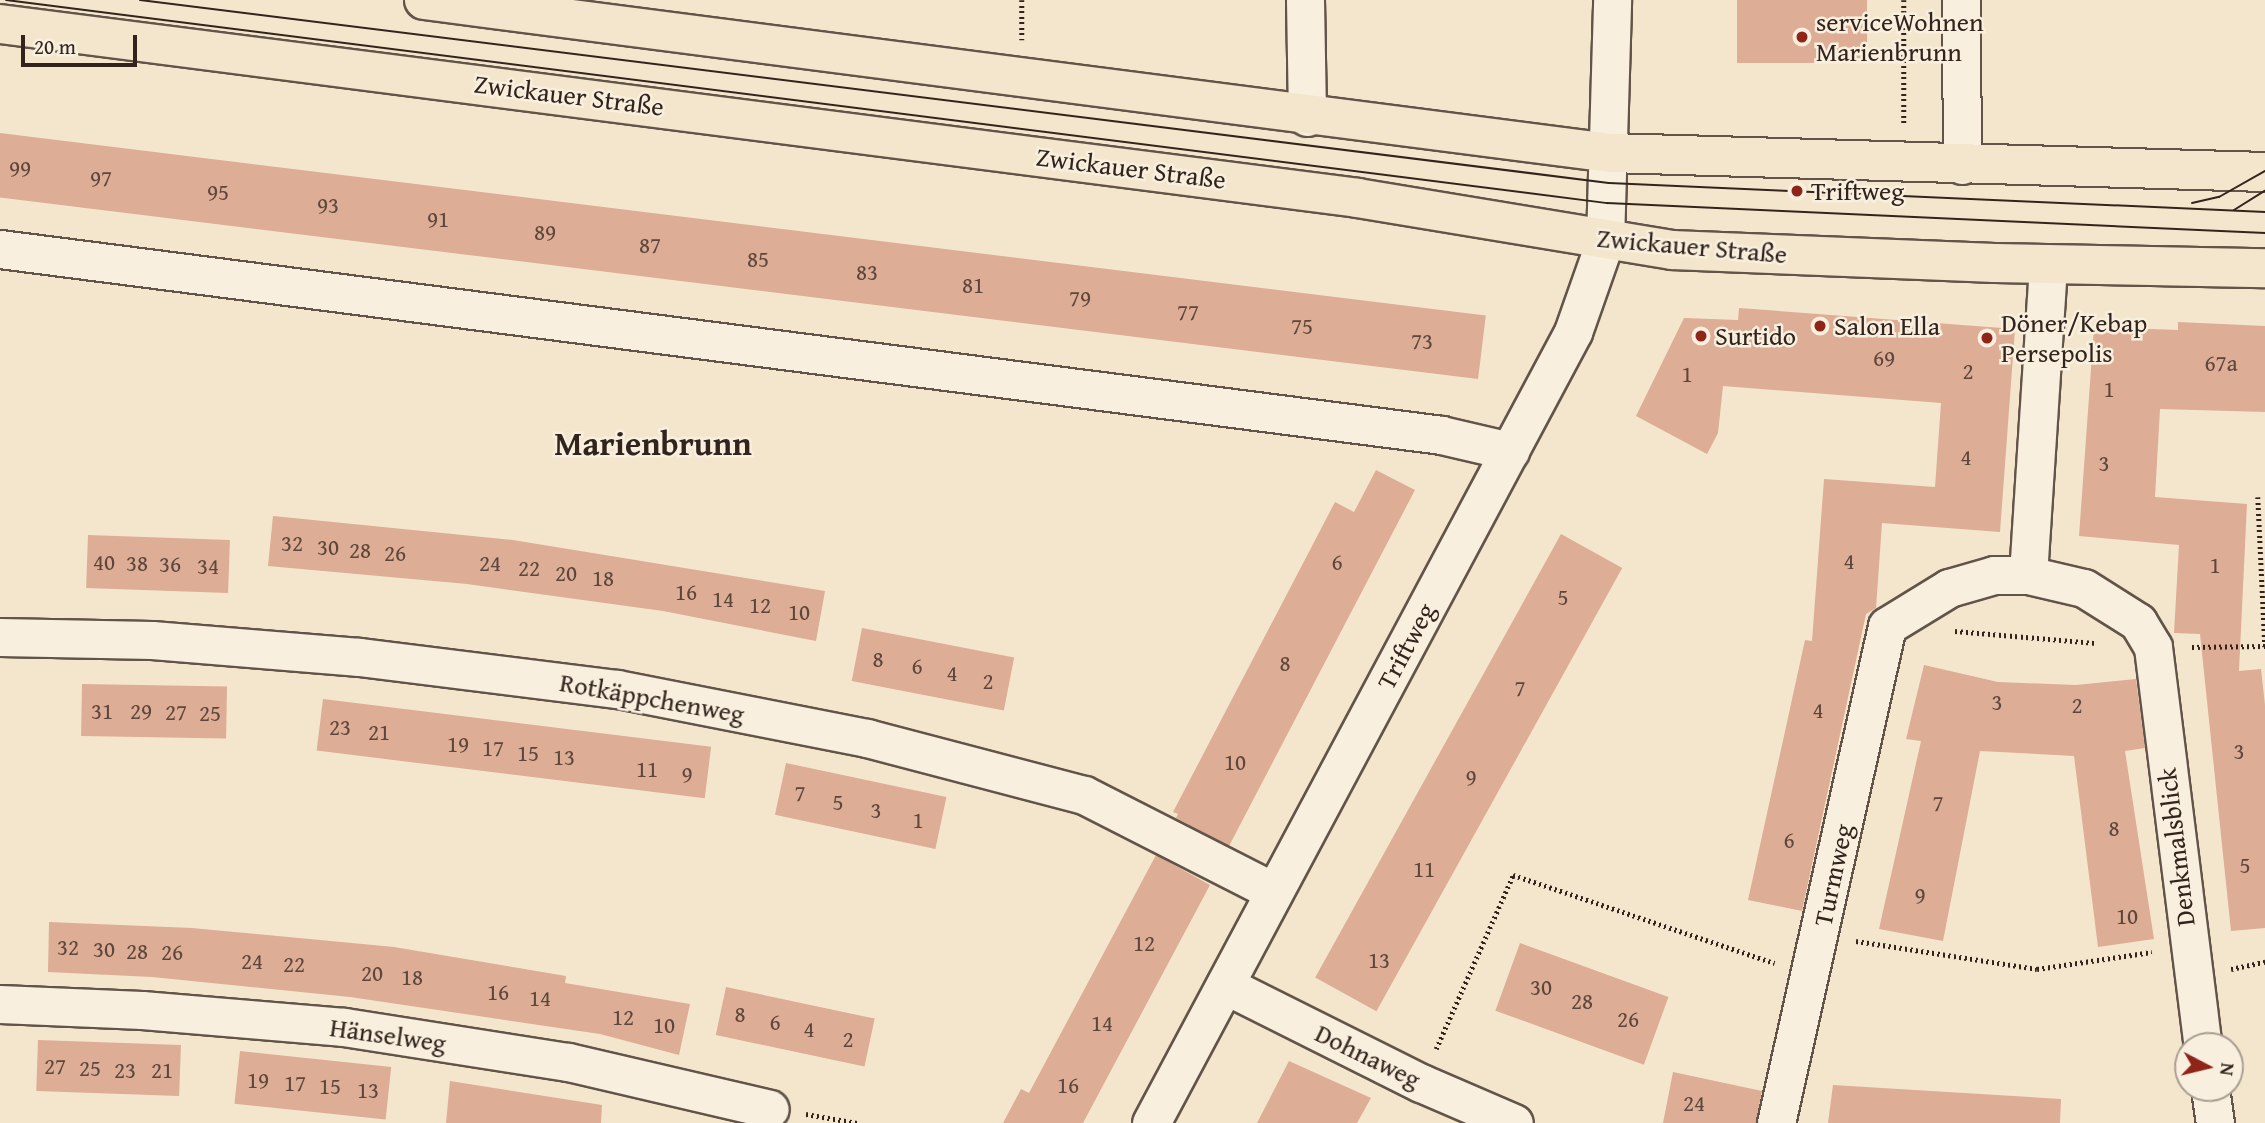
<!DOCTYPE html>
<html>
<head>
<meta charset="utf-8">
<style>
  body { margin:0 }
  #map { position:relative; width:2265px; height:1123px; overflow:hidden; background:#f4e6cc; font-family:"Gentium Book Plus",serif }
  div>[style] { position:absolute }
  .building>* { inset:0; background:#ddad95; transform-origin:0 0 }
  .path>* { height:4.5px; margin-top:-2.25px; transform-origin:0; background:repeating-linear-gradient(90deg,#32241d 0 2px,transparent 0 5.5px) }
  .roads { filter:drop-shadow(2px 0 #625449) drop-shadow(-2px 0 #625449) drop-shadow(0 2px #625449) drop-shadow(0 -2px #625449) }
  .minor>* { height:37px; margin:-18.5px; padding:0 18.5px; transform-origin:18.5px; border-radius:18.5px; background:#f8efde }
  .major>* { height:38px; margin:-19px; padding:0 19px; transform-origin:19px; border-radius:19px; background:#f4e6cc }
  .tram>* { height:2px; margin:-1px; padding:0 1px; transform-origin:1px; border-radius:1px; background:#32241d }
  .dots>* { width:19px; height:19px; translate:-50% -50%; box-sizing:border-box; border:4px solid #f8efde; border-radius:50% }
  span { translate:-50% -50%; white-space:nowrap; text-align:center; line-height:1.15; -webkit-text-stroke:5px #f8efde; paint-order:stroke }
  .number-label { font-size:23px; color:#5d463b }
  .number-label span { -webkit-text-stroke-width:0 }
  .poi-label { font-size:26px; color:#32241d }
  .left { translate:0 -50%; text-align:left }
  .street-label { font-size:26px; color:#32241d }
  .district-label { font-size:33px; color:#32241d; font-weight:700 }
  .north { position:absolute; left:2174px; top:1032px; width:70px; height:70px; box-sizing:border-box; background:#f8efde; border:2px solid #a99e91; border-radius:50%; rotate:97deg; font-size:19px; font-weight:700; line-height:28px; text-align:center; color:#32241d }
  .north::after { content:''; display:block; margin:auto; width:24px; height:32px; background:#8f2418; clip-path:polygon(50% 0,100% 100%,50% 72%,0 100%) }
  .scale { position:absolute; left:21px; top:35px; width:116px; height:32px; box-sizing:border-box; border:4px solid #32241d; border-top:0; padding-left:9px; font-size:21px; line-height:24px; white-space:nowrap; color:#32241d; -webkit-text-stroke:5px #f8efde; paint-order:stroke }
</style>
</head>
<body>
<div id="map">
  <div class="building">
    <i style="left:1737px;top:0;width:130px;height:63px"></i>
    <i style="left:0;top:133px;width:1497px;height:64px;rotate:7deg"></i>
    <i style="clip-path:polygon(1739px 308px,2015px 329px,2000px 532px,1882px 523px,1876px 608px,1866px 614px,1802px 911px,1748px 900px,1805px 640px,1812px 641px,1824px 479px,1935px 487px,1941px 403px,1723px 386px,1718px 433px,1707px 454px,1636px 416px,1684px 318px,1738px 320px)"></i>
    <i style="clip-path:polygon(2178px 322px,2265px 326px,2265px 412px,2160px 409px,2155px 497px,2247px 504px,2239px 671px,2261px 669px,2265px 705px,2265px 928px,2231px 931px,2200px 634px,2174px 633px,2179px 545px,2079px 536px,2094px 327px,2178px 330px)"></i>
    <i style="clip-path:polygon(1376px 470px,1415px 490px,1229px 846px,1176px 818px,1178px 814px,1173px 812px,1335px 502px,1354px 512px)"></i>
    <i style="clip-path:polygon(273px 516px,513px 540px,825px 591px,816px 641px,663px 611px,467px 584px,268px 566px)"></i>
    <i style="left:1561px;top:534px;width:70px;height:507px;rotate:29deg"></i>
    <i style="left:88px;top:535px;width:142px;height:53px;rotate:2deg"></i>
    <i style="left:862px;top:628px;width:155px;height:54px;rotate:11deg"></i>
    <i style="clip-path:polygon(1924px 665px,1998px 682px,2076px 685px,2136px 679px,2145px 748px,2125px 751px,2154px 939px,2098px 947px,2074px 756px,1980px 751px,1943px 941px,1879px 929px,1921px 741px,1906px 739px)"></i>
    <i style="left:82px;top:684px;width:145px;height:52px;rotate:1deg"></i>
    <i style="left:323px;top:699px;width:391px;height:52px;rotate:7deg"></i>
    <i style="left:786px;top:763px;width:164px;height:53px;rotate:12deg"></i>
    <i style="clip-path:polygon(1156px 855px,1210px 885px,1083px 1123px,1003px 1123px,1021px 1089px,1029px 1093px)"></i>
    <i style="clip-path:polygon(49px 922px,192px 928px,394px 947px,566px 976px,565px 983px,690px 1004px,679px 1055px,600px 1034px,350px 997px,152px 977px,48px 972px)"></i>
    <i style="left:1520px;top:943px;width:158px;height:72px;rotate:20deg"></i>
    <i style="left:726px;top:987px;width:152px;height:49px;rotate:12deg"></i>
    <i style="left:38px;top:1040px;width:143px;height:51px;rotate:2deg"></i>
    <i style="left:240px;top:1051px;width:152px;height:53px;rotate:6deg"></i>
    <i style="clip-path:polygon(1289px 1061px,1371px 1098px,1357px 1123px,1257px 1123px)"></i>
    <i style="clip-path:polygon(1673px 1072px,1762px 1091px,1756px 1123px,1663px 1123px)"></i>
    <i style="clip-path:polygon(450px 1081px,602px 1105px,601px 1123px,446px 1123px)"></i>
    <i style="clip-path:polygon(1833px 1085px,2061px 1099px,2060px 1123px,1828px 1123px)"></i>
  </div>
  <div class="path">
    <i style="left:1022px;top:0;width:40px;rotate:90deg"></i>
    <i style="left:1904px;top:0;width:125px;rotate:90deg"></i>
    <i style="left:2258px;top:497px;width:150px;rotate:87.3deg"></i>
    <i style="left:1955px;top:631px;width:142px;rotate:4.9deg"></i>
    <i style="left:2192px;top:647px;width:73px;rotate:-0.8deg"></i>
    <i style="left:1856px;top:941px;width:183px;rotate:8.8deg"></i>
    <i style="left:2037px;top:969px;width:116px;rotate:-8.4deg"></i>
    <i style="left:2231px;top:969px;width:35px;rotate:-12deg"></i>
    <i style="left:1436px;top:1049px;width:190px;rotate:-66.1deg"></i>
    <i style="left:1513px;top:875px;width:276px;rotate:18.6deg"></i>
    <i style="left:806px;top:1114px;width:52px;rotate:10deg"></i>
  </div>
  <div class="roads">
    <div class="minor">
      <i style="left:1305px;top:0;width:117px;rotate:89deg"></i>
      <i style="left:1961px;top:0;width:165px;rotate:89.7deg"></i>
      <i style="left:0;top:249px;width:1453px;rotate:7.35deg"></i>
      <i style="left:1441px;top:435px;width:71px;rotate:13.1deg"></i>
      <i style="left:2028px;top:575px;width:311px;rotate:-86.3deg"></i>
      <i style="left:0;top:637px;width:152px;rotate:1.1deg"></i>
      <i style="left:152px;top:640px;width:208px;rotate:4.7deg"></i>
      <i style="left:359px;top:657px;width:260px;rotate:7.1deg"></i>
      <i style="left:617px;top:689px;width:255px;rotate:11.1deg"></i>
      <i style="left:867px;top:738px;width:224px;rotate:14.7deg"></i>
      <i style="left:1084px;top:795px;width:213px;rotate:27deg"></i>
      <i style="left:1225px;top:985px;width:219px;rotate:26.6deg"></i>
      <i style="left:1421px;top:1083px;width:101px;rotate:23.3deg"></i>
      <i style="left:0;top:1004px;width:142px;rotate:2.4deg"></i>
      <i style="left:142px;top:1010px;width:203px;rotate:4.8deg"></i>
      <i style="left:344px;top:1027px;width:227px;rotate:8.9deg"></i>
      <i style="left:568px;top:1062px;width:207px;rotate:13.1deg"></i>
      <i style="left:2210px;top:1088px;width:35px;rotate:82deg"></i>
      <i style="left:1151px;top:1123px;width:897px;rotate:-61.92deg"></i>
      <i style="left:1573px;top:332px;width:96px;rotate:-70.6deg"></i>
      <i style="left:1605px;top:241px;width:241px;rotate:-88.3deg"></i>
      <i style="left:1776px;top:1123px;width:509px;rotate:-77.41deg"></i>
      <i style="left:1887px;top:626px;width:73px;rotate:-31.5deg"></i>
      <i style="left:1949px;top:588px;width:47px;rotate:-16.1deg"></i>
      <i style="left:1994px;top:575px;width:34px"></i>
      <i style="left:2028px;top:575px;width:57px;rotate:13.1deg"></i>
      <i style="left:2084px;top:588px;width:64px;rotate:32.2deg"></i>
      <i style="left:2138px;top:622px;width:29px;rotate:59deg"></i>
      <i style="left:2153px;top:647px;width:402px;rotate:82.9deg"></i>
    </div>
    <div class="major">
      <i style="left:424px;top:0;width:1196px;rotate:7.35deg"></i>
      <i style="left:1610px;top:153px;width:655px;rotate:1.66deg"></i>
      <i style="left:0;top:24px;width:1369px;rotate:7.3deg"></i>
      <i style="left:1358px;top:198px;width:318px;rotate:9.4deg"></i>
      <i style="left:1672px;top:250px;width:323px;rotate:2.3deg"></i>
      <i style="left:1995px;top:263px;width:270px;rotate:1.1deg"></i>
    </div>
  </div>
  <div class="tram">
    <i style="left:6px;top:0;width:1614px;rotate:7.23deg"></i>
    <i style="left:1607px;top:203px;width:659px;rotate:2.61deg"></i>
    <i style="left:140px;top:0;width:1480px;rotate:7.1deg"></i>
    <i style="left:1609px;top:183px;width:657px;rotate:2.53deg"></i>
    <i style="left:2192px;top:203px;width:28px;rotate:-13deg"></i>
    <i style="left:2219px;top:197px;width:53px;rotate:-29.5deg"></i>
    <i style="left:2234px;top:210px;width:36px;rotate:-32deg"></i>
  </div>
  <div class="dots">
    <i style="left:1802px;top:37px;background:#8f2418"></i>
    <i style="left:1797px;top:191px;background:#8f2418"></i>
    <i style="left:1820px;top:326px;background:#8f2418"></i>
    <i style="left:1701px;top:336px;background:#8f2418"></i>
    <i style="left:1987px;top:338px;background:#8f2418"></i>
  </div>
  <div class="number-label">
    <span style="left:20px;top:168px">99</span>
    <span style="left:101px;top:178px">97</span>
    <span style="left:218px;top:192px">95</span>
    <span style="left:328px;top:205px">93</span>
    <span style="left:438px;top:219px">91</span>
    <span style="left:545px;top:232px">89</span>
    <span style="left:650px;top:245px">87</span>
    <span style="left:758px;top:259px">85</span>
    <span style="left:867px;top:272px">83</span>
    <span style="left:973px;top:285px">81</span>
    <span style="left:1080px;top:298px">79</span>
    <span style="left:1188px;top:312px">77</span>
    <span style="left:1302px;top:326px">75</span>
    <span style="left:1422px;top:341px">73</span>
    <span style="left:1884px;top:358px">69</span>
    <span style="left:2221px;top:363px">67a</span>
    <span style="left:1968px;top:371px">2</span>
    <span style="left:1687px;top:374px">1</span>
    <span style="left:2109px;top:389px">1</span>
    <span style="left:1966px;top:457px">4</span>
    <span style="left:2104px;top:463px">3</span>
    <span style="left:292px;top:543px">32</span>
    <span style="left:328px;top:547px">30</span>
    <span style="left:360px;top:550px">28</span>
    <span style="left:395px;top:553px">26</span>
    <span style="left:1849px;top:561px">4</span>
    <span style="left:104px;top:562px">40</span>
    <span style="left:1337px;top:562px">6</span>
    <span style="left:137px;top:563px">38</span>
    <span style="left:490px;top:563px">24</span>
    <span style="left:170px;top:564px">36</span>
    <span style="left:2215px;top:565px">1</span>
    <span style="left:208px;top:566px">34</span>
    <span style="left:529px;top:568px">22</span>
    <span style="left:566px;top:573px">20</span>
    <span style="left:603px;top:578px">18</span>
    <span style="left:686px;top:592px">16</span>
    <span style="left:1563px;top:597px">5</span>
    <span style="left:723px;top:599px">14</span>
    <span style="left:760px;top:605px">12</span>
    <span style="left:799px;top:612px">10</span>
    <span style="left:878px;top:659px">8</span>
    <span style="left:1285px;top:663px">8</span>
    <span style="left:917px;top:666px">6</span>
    <span style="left:952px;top:673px">4</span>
    <span style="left:988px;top:681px">2</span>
    <span style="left:1520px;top:688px">7</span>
    <span style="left:1997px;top:702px">3</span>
    <span style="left:2077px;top:705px">2</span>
    <span style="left:1818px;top:710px">4</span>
    <span style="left:102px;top:711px">31</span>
    <span style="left:141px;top:711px">29</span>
    <span style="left:176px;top:712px">27</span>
    <span style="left:210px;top:713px">25</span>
    <span style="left:340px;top:727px">23</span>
    <span style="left:379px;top:732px">21</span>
    <span style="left:458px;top:744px">19</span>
    <span style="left:493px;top:748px">17</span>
    <span style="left:2239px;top:751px">3</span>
    <span style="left:528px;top:753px">15</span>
    <span style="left:564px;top:757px">13</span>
    <span style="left:1235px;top:762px">10</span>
    <span style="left:647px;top:769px">11</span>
    <span style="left:687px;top:774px">9</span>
    <span style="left:1471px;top:777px">9</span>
    <span style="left:800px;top:793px">7</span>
    <span style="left:838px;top:802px">5</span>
    <span style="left:1938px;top:803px">7</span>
    <span style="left:876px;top:810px">3</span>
    <span style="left:918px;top:820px">1</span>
    <span style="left:2114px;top:828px">8</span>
    <span style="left:1789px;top:840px">6</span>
    <span style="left:2245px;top:865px">5</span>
    <span style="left:1424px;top:869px">11</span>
    <span style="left:1920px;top:895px">9</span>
    <span style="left:2127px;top:916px">10</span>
    <span style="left:1144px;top:943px">12</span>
    <span style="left:68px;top:947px">32</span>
    <span style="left:104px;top:949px">30</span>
    <span style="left:137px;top:951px">28</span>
    <span style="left:172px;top:952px">26</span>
    <span style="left:1379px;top:960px">13</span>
    <span style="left:252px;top:961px">24</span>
    <span style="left:294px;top:964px">22</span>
    <span style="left:372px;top:973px">20</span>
    <span style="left:412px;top:977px">18</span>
    <span style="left:1541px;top:987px">30</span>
    <span style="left:498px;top:992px">16</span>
    <span style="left:540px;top:998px">14</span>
    <span style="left:1582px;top:1001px">28</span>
    <span style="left:740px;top:1014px">8</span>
    <span style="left:623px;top:1017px">12</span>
    <span style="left:1628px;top:1019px">26</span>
    <span style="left:775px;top:1022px">6</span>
    <span style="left:1102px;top:1023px">14</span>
    <span style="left:664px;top:1025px">10</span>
    <span style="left:809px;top:1029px">4</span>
    <span style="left:848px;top:1039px">2</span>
    <span style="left:55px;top:1066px">27</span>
    <span style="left:90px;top:1068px">25</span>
    <span style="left:125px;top:1070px">23</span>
    <span style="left:162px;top:1070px">21</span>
    <span style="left:258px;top:1080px">19</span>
    <span style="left:295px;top:1083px">17</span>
    <span style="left:1068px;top:1085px">16</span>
    <span style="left:330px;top:1086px">15</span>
    <span style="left:368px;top:1090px">13</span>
    <span style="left:1694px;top:1103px">24</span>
  </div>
  <div class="poi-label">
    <span class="left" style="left:1816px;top:37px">serviceWohnen<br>Marienbrunn</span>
    <span class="left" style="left:1811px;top:191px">Triftweg</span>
    <span class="left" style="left:2001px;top:338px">Döner/Kebap<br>Persepolis</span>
    <span class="left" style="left:1834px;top:326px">Salon Ella</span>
    <span class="left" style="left:1715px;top:336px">Surtido</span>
  </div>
  <div class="street-label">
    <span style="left:569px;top:95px;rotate:7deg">Zwickauer Straße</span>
    <span style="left:1131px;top:168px;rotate:7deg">Zwickauer Straße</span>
    <span style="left:1692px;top:246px;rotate:5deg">Zwickauer Straße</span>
    <span style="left:1406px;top:646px;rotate:-62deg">Triftweg</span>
    <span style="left:652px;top:698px;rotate:10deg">Rotkäppchenweg</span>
    <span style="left:2176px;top:847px;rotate:-97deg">Denkmalsblick</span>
    <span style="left:1833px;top:875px;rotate:-78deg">Turmweg</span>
    <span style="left:388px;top:1035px;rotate:8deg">Hänselweg</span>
    <span style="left:1368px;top:1056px;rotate:26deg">Dohnaweg</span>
  </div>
  <div class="district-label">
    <span style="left:653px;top:444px">Marienbrunn</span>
  </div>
  <div class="north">N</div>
  <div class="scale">20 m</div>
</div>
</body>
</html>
